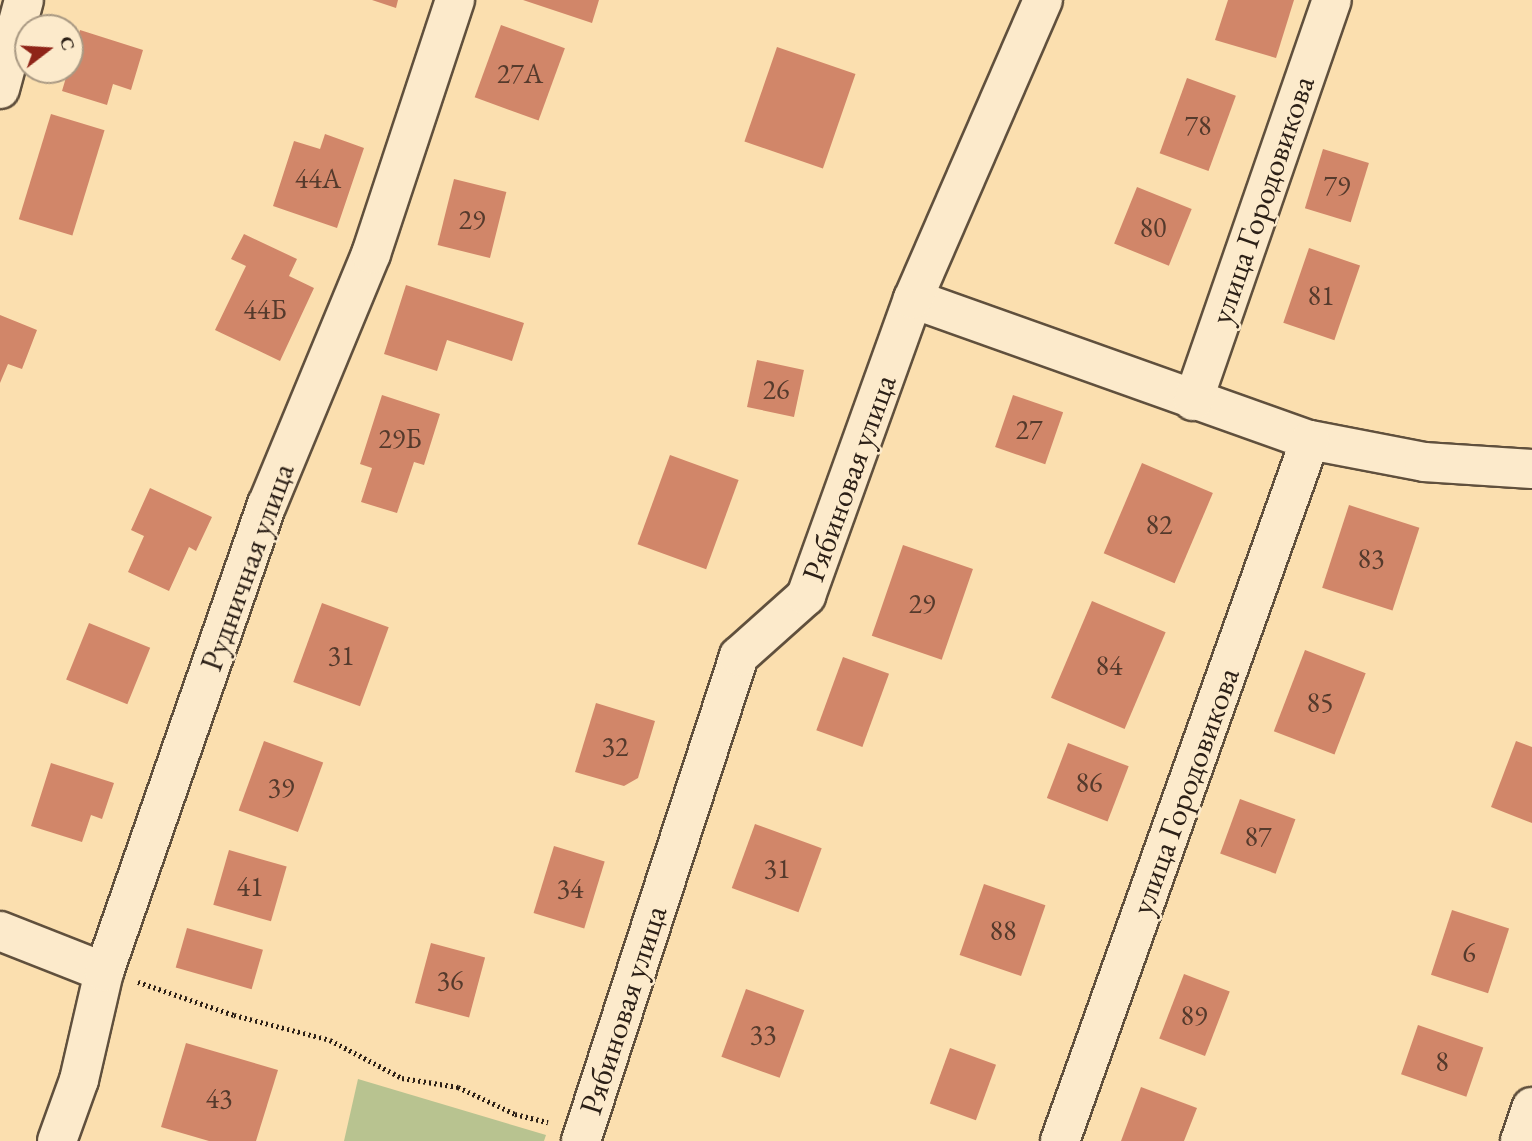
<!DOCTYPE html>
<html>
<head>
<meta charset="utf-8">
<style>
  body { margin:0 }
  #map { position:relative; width:1532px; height:1141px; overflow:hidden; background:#fbdfaf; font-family:"EB Garamond",serif }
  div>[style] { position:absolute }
  .green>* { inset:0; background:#b8c390 }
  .building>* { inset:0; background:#d18669; transform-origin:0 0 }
  .path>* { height:4.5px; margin-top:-2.25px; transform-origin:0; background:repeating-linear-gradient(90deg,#2c2017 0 2px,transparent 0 5.5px) }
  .roads { filter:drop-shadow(2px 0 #60503d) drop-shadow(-2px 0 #60503d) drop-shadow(0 2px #60503d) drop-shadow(0 -2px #60503d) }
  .minor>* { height:38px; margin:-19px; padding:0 19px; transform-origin:19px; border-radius:19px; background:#fceacb }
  span { translate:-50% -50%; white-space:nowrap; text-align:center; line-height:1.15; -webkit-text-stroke:5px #fceacb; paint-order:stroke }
  .number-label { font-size:28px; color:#553a2c }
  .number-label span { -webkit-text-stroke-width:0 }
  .street-label { font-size:32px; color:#2c2017 }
  .north { position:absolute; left:14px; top:14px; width:70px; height:70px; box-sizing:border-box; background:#fceacb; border:2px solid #a99983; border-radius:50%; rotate:73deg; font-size:19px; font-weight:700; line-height:28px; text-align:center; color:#2c2017 }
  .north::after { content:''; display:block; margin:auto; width:24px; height:32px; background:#8f2418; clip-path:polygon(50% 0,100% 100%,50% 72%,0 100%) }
</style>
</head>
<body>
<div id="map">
  <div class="green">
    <i style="clip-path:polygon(358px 1079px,546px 1135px,544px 1141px,344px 1141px)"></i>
  </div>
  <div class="building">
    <i style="clip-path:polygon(372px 0,398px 0,396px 8px)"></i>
    <i style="clip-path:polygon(523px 0,599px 0,592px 23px)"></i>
    <i style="clip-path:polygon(1228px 0,1294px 0,1276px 58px,1215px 40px)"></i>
    <i style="left:501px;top:25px;width:68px;height:77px;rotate:20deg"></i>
    <i style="clip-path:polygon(80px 30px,143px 50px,131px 90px,113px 84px,107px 105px,62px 91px)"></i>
    <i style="left:777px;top:47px;width:83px;height:100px;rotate:19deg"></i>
    <i style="left:1187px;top:78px;width:52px;height:80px;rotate:20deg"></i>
    <i style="left:51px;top:114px;width:56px;height:110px;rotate:17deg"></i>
    <i style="clip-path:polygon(325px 134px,364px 148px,337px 228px,273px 206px,294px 141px,320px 149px)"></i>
    <i style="left:1323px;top:149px;width:48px;height:62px;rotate:17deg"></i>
    <i style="left:454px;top:179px;width:54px;height:68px;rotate:14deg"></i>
    <i style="left:1137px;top:187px;width:59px;height:61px;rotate:22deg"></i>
    <i style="clip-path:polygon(244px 234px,297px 259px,289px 276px,314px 288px,280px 361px,215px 330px,246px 266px,231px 259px)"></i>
    <i style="left:1309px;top:248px;width:54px;height:79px;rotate:19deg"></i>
    <i style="clip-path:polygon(406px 285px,524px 323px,512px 361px,447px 340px,437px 371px,384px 354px)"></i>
    <i style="clip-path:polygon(0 315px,37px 330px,22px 369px,8px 364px,0 383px)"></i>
    <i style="left:757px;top:360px;width:48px;height:48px;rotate:12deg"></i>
    <i style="clip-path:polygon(382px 395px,440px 414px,424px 465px,414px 462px,397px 513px,361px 502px,372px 468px,360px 464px)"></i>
    <i style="left:1013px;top:395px;width:53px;height:55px;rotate:19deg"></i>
    <i style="left:670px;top:455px;width:73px;height:95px;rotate:20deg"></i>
    <i style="left:1142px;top:463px;width:77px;height:98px;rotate:23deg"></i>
    <i style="clip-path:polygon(150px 488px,212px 517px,196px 551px,189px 547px,169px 591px,128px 572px,144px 536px,131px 530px)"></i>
    <i style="left:1349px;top:505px;width:74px;height:87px;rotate:18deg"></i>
    <i style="left:903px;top:545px;width:74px;height:96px;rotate:19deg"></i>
    <i style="left:1092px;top:601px;width:80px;height:105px;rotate:23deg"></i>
    <i style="left:322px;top:603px;width:71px;height:84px;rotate:20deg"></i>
    <i style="left:89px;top:623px;width:66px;height:61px;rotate:22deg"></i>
    <i style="left:1305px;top:650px;width:65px;height:87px;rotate:21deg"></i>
    <i style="left:843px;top:657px;width:49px;height:78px;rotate:20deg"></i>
    <i style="clip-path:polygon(596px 703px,655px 721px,638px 778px,624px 786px,575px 772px)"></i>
    <i style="left:264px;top:741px;width:63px;height:74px;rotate:20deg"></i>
    <i style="clip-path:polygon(1516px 741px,1532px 747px,1532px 823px,1491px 807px)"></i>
    <i style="left:1068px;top:743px;width:65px;height:59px;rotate:21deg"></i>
    <i style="clip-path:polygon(51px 763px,114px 783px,102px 819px,91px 815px,82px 842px,31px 826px)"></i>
    <i style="left:1240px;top:799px;width:59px;height:58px;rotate:20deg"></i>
    <i style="left:755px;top:824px;width:71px;height:68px;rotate:20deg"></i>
    <i style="left:554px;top:846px;width:53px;height:70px;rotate:17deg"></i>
    <i style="left:229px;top:850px;width:60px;height:57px;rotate:16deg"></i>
    <i style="left:984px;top:884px;width:65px;height:75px;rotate:19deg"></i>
    <i style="left:1452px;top:910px;width:60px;height:68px;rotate:18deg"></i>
    <i style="left:187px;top:928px;width:79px;height:41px;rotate:16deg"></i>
    <i style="left:431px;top:943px;width:56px;height:62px;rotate:15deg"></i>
    <i style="left:1184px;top:974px;width:49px;height:69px;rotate:21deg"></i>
    <i style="left:746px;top:989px;width:62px;height:72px;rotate:20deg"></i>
    <i style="left:1418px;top:1025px;width:69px;height:52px;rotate:19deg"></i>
    <i style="clip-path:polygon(186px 1043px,278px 1070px,256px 1141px,209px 1141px,161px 1127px)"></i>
    <i style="left:950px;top:1048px;width:49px;height:59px;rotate:20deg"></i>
    <i style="clip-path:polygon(1141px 1087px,1197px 1108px,1184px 1141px,1121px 1141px)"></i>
  </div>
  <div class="path">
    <i style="left:138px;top:982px;width:102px;rotate:19deg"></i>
    <i style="left:234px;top:1015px;width:99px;rotate:14.6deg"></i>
    <i style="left:330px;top:1040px;width:81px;rotate:27.8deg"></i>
    <i style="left:402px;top:1078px;width:57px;rotate:9.1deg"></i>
    <i style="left:458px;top:1087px;width:63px;rotate:25.3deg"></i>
    <i style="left:515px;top:1114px;width:34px;rotate:14deg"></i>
  </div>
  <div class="roads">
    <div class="minor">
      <i style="left:0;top:89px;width:92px;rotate:-74.9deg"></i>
      <i style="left:913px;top:299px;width:421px;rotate:19.6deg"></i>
      <i style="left:1310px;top:440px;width:116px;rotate:10.9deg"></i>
      <i style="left:1424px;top:462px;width:108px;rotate:3.7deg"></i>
      <i style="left:1193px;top:401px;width:424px;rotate:-70.9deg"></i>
      <i style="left:0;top:931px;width:112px;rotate:21.5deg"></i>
      <i style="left:57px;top:1141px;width:65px;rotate:-70.2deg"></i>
      <i style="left:79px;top:1080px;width:111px;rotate:-77deg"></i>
      <i style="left:104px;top:972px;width:495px;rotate:-70.8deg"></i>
      <i style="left:267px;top:505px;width:272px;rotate:-67.5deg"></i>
      <i style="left:371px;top:254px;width:268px;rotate:-71.7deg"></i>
      <i style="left:581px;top:1141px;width:510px;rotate:-71.96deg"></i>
      <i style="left:739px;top:656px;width:90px;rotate:-41.8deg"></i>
      <i style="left:806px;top:596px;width:316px;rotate:-70.2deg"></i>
      <i style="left:913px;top:299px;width:326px;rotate:-66.5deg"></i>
      <i style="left:1060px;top:1141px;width:744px;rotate:-70.37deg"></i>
      <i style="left:1520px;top:1141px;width:36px;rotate:-71deg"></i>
    </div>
  </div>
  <div class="number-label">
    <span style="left:520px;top:73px">27А</span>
    <span style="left:1198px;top:125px">78</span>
    <span style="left:318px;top:178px">44А</span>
    <span style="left:1337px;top:185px">79</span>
    <span style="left:472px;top:219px">29</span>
    <span style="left:1153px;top:227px">80</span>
    <span style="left:1321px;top:295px">81</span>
    <span style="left:265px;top:309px">44Б</span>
    <span style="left:776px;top:389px">26</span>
    <span style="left:1029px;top:429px">27</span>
    <span style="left:400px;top:438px">29Б</span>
    <span style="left:1159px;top:524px">82</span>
    <span style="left:1371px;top:558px">83</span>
    <span style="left:922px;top:603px">29</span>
    <span style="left:341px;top:655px">31</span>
    <span style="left:1109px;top:665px">84</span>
    <span style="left:1320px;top:702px">85</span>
    <span style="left:615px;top:746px">32</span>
    <span style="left:1089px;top:782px">86</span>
    <span style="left:281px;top:787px">39</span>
    <span style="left:1258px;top:836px">87</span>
    <span style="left:777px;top:868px">31</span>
    <span style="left:250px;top:886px">41</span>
    <span style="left:570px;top:888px">34</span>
    <span style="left:1003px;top:930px">88</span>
    <span style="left:1469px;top:952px">6</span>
    <span style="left:450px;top:980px">36</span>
    <span style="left:1194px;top:1015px">89</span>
    <span style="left:763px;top:1034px">33</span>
    <span style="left:1442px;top:1061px">8</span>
    <span style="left:219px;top:1098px">43</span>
  </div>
  <div class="street-label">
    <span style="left:1262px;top:200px;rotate:-71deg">улица Городовикова</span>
    <span style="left:849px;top:478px;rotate:-70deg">Рябиновая улица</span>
    <span style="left:247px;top:567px;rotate:-70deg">Рудничная улица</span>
    <span style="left:1185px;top:791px;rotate:-70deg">улица Городовикова</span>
    <span style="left:623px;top:1010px;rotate:-72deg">Рябиновая улица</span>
  </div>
  <div class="north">С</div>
</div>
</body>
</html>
